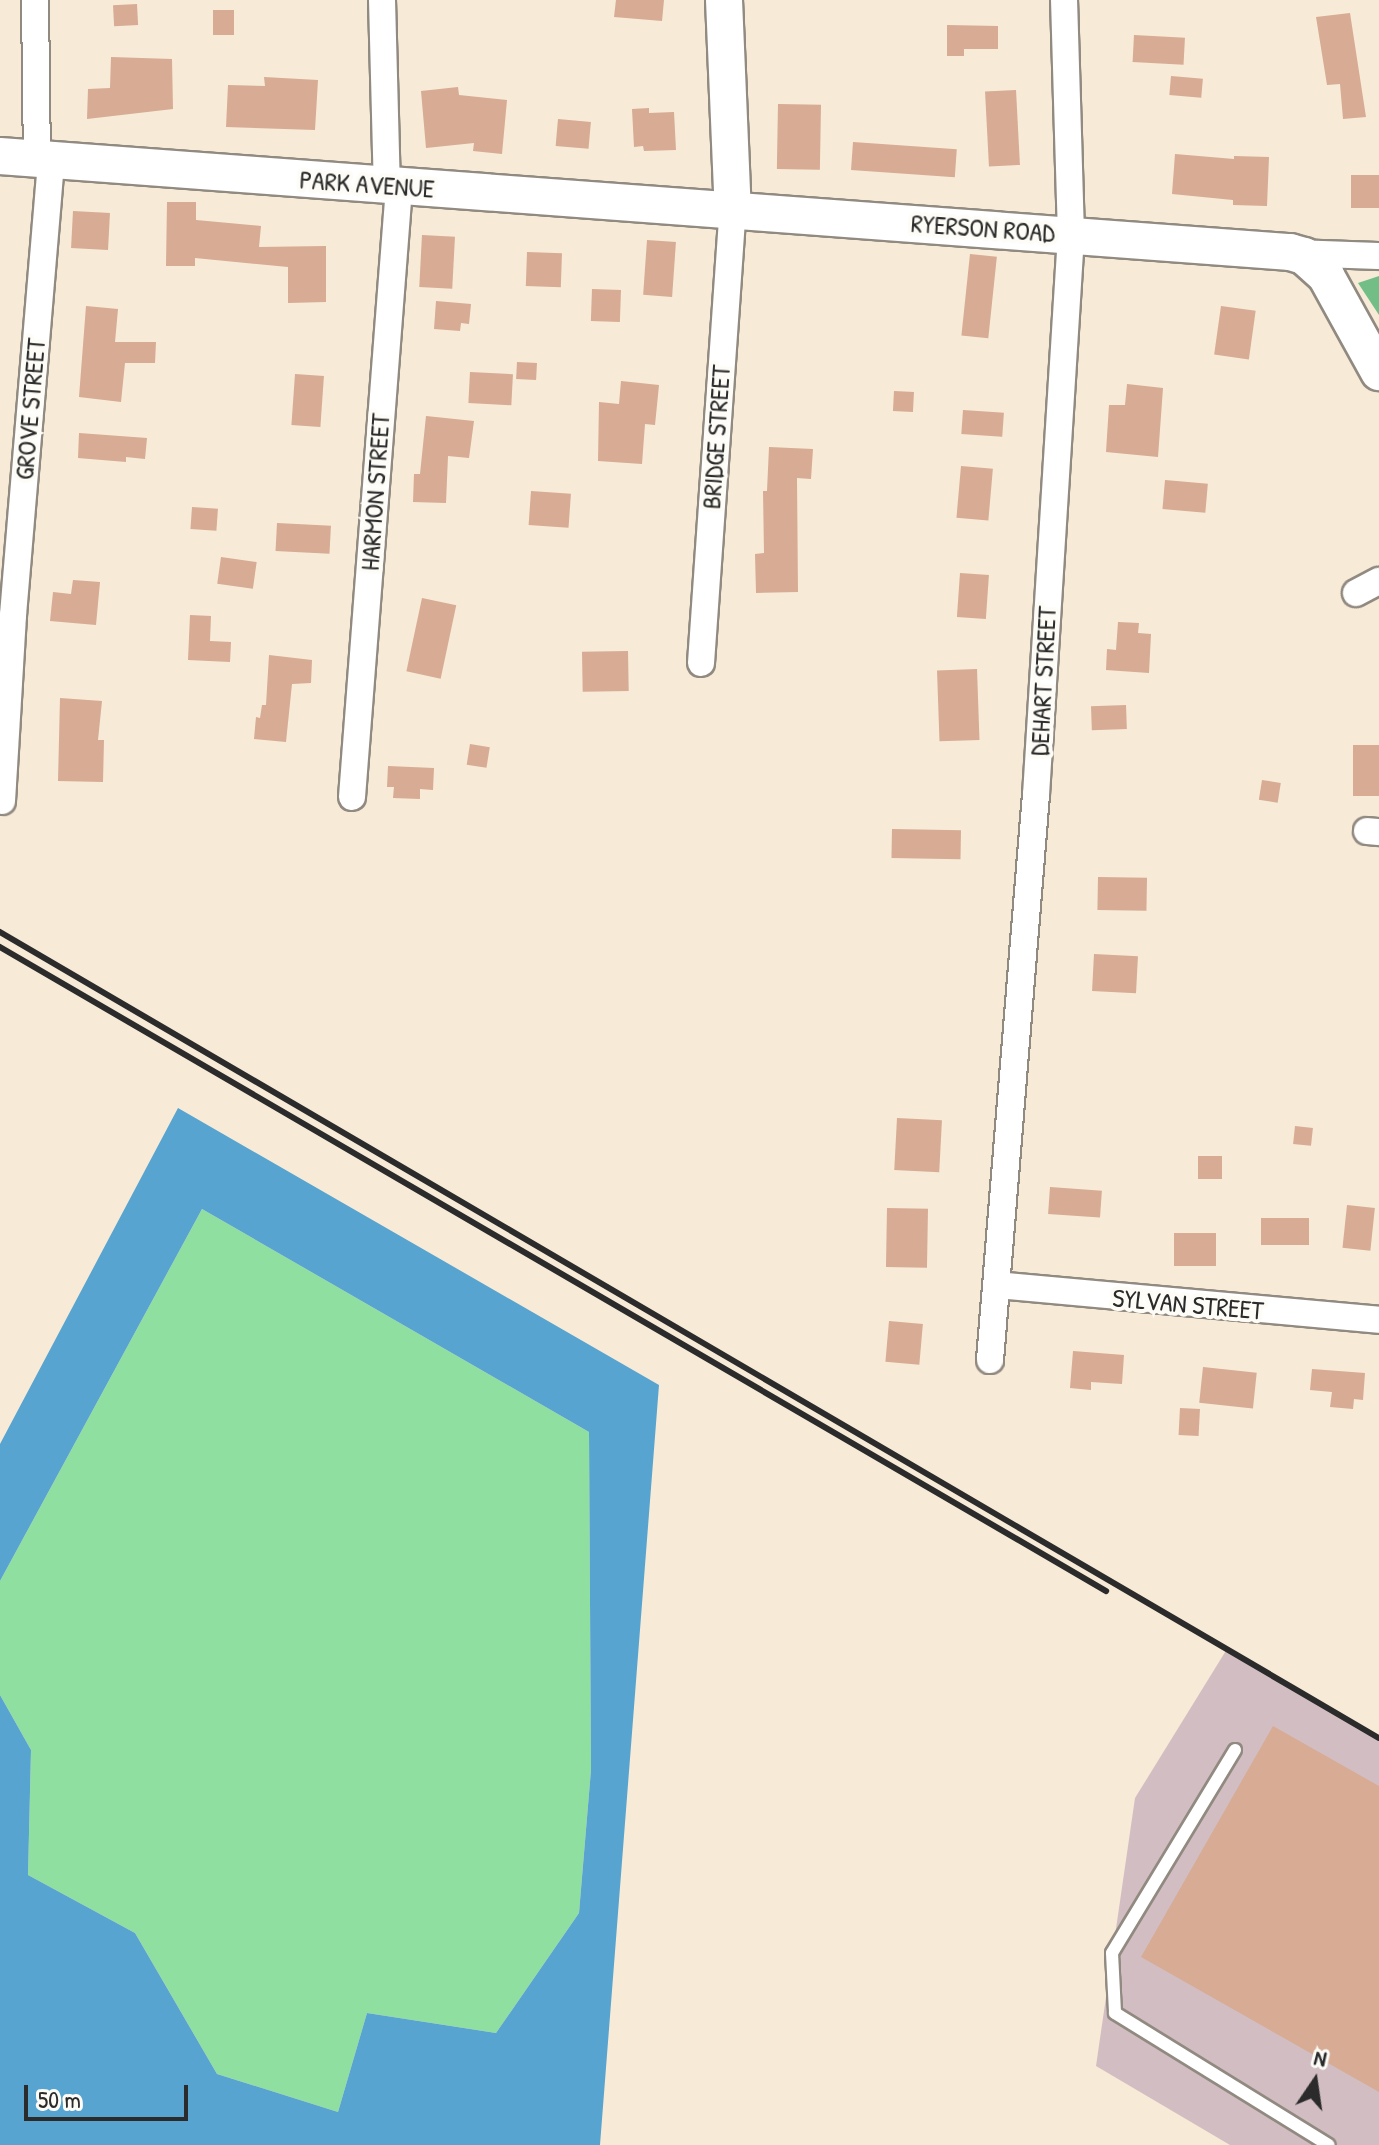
<!DOCTYPE html>
<html>
<head>
<meta charset="utf-8">
<style>
  body { margin:0 }
  #map { position:relative; width:1379px; height:2145px; overflow:hidden; background:#f7ead7; font-family:"Patrick Hand",sans-serif }
  div>[style] { position:absolute }
  .industrial>* { inset:0; background:#d2bec2 }
  .green>* { inset:0; background:#8fe0a0 }
  .forest>* { inset:0; background:#73be86 }
  .water>* { inset:0; background:#57a4d0 }
  .building>* { inset:0; background:#d7ab94; transform-origin:0 0 }
  .roads { filter:drop-shadow(2px 0 #918a81) drop-shadow(-2px 0 #918a81) drop-shadow(0 2px #918a81) drop-shadow(0 -2px #918a81) }
  .lane>* { height:12px; margin:-6px; padding:0 6px; transform-origin:6px; border-radius:6px; background:#fff }
  .street>* { height:26px; margin:-13px; padding:0 13px; transform-origin:13px; border-radius:13px; background:#fff }
  .secondary>* { height:36px; margin:-18px; padding:0 18px; transform-origin:18px; border-radius:18px; background:#fff }
  .rail>* { height:6px; margin:-3px; padding:0 3px; transform-origin:3px; border-radius:3px; background:#2b2b2b }
  span { translate:-50% -50%; white-space:nowrap; text-align:center; line-height:1.15; -webkit-text-stroke:8px #fdfcf7; paint-order:stroke }
  .street-label { font-size:26px; color:#2b2b2b }
  .north { position:absolute; left:1275px; top:2041px; width:80px; height:80px; -webkit-text-stroke:6px #fdfcf7; paint-order:stroke; rotate:13deg; font-size:22px; font-weight:700; line-height:32px; text-align:center; color:#2b2b2b }
  .north::after { content:''; display:block; margin:auto; width:28px; height:36px; background:#2b2b2b; clip-path:polygon(50% 0,100% 100%,50% 72%,0 100%) }
  .scale { position:absolute; left:24px; top:2085px; width:164px; height:36px; box-sizing:border-box; border:4px solid #2b2b2b; border-top:0; padding-left:10px; font-size:24px; line-height:28px; white-space:nowrap; color:#2b2b2b; -webkit-text-stroke:6px #fdfcf7; paint-order:stroke }
</style>
</head>
<body>
<div id="map">
  <div class="industrial">
    <i style="clip-path:polygon(1227px 1649px,1379px 1737px,1379px 2145px,1230px 2145px,1096px 2066px,1135px 1798px)"></i>
  </div>
  <div class="green">
    <i style="clip-path:polygon(202px 1209px,589px 1432px,591px 1770px,579px 1913px,496px 2033px,367px 2013px,338px 2112px,217px 2074px,135px 1933px,28px 1875px,31px 1750px,0 1695px,0 1581px)"></i>
  </div>
  <div class="forest">
    <i style="clip-path:polygon(1379px 276px,1379px 315px,1358px 283px)"></i>
  </div>
  <div class="water">
    <i style="clip-path:polygon(178px 1108px,659px 1385px,600px 2145px,0 2145px,0 1695px,31px 1750px,28px 1875px,135px 1933px,217px 2074px,338px 2112px,367px 2013px,496px 2033px,579px 1913px,591px 1770px,589px 1432px,202px 1209px,0 1581px,0 1444px)"></i>
  </div>
  <div class="building">
    <i style="clip-path:polygon(616px 0,664px 0,662px 21px,614px 17px)"></i>
    <i style="left:137px;top:4px;width:21px;height:24px;rotate:87deg"></i>
    <i style="left:213px;top:10px;width:21px;height:25px"></i>
    <i style="clip-path:polygon(1350px 13px,1366px 117px,1343px 119px,1340px 84px,1327px 85px,1316px 17px)"></i>
    <i style="clip-path:polygon(947px 25px,998px 26px,998px 49px,964px 49px,964px 56px,947px 56px)"></i>
    <i style="left:1134px;top:35px;width:51px;height:27px;rotate:3deg"></i>
    <i style="clip-path:polygon(111px 57px,172px 59px,173px 109px,87px 119px,88px 89px,110px 88px)"></i>
    <i style="left:1171px;top:76px;width:32px;height:19px;rotate:5deg"></i>
    <i style="clip-path:polygon(264px 77px,318px 80px,315px 130px,226px 127px,228px 85px,265px 86px)"></i>
    <i style="clip-path:polygon(458px 87px,459px 95px,507px 100px,502px 154px,473px 151px,474px 143px,426px 148px,421px 91px)"></i>
    <i style="left:1016px;top:90px;width:75px;height:31px;rotate:87deg"></i>
    <i style="left:778px;top:104px;width:43px;height:65px;rotate:1deg"></i>
    <i style="clip-path:polygon(649px 108px,649px 113px,674px 112px,676px 150px,644px 151px,643px 146px,634px 147px,632px 109px)"></i>
    <i style="left:558px;top:119px;width:33px;height:27px;rotate:5deg"></i>
    <i style="left:853px;top:142px;width:104px;height:28px;rotate:4deg"></i>
    <i style="clip-path:polygon(1175px 154px,1234px 159px,1234px 156px,1269px 157px,1267px 206px,1233px 205px,1233px 200px,1172px 194px)"></i>
    <i style="left:1351px;top:175px;width:28px;height:33px"></i>
    <i style="clip-path:polygon(167px 202px,196px 202px,196px 220px,261px 226px,259px 247px,326px 246px,326px 302px,288px 303px,288px 267px,195px 258px,195px 266px,166px 266px)"></i>
    <i style="left:73px;top:211px;width:37px;height:37px;rotate:3deg"></i>
    <i style="left:422px;top:235px;width:33px;height:52px;rotate:3deg"></i>
    <i style="left:647px;top:240px;width:29px;height:55px;rotate:4deg"></i>
    <i style="left:527px;top:252px;width:35px;height:34px;rotate:2deg"></i>
    <i style="left:970px;top:254px;width:27px;height:82px;rotate:6deg"></i>
    <i style="left:592px;top:289px;width:29px;height:32px;rotate:2deg"></i>
    <i style="clip-path:polygon(436px 301px,471px 304px,469px 324px,461px 323px,460px 331px,434px 329px)"></i>
    <i style="clip-path:polygon(86px 306px,118px 309px,115px 342px,156px 342px,155px 363px,125px 363px,121px 402px,79px 397px)"></i>
    <i style="left:1221px;top:306px;width:35px;height:49px;rotate:8deg"></i>
    <i style="left:517px;top:362px;width:20px;height:17px;rotate:3deg"></i>
    <i style="left:470px;top:372px;width:43px;height:31px;rotate:3deg"></i>
    <i style="left:295px;top:374px;width:29px;height:51px;rotate:4deg"></i>
    <i style="clip-path:polygon(621px 381px,659px 385px,655px 425px,645px 424px,642px 464px,598px 461px,599px 402px,619px 404px)"></i>
    <i style="clip-path:polygon(1127px 384px,1163px 388px,1158px 457px,1106px 452px,1109px 405px,1125px 405px)"></i>
    <i style="left:894px;top:391px;width:20px;height:20px;rotate:3deg"></i>
    <i style="left:963px;top:410px;width:41px;height:24px;rotate:4deg"></i>
    <i style="clip-path:polygon(426px 416px,474px 421px,469px 458px,448px 456px,446px 503px,413px 502px,414px 474px,420px 474px)"></i>
    <i style="clip-path:polygon(79px 433px,147px 438px,145px 459px,126px 457px,126px 462px,78px 458px)"></i>
    <i style="clip-path:polygon(769px 447px,813px 449px,811px 479px,797px 478px,798px 592px,756px 593px,755px 554px,764px 553px,763px 491px,767px 491px)"></i>
    <i style="left:961px;top:466px;width:32px;height:52px;rotate:5deg"></i>
    <i style="left:1165px;top:480px;width:43px;height:29px;rotate:5deg"></i>
    <i style="left:531px;top:491px;width:40px;height:34px;rotate:4deg"></i>
    <i style="left:192px;top:507px;width:26px;height:22px;rotate:4deg"></i>
    <i style="left:277px;top:523px;width:54px;height:28px;rotate:3deg"></i>
    <i style="left:221px;top:557px;width:36px;height:27px;rotate:8deg"></i>
    <i style="left:960px;top:573px;width:29px;height:44px;rotate:4deg"></i>
    <i style="clip-path:polygon(73px 580px,100px 582px,96px 625px,50px 621px,53px 592px,71px 594px)"></i>
    <i style="left:422px;top:598px;width:35px;height:75px;rotate:12deg"></i>
    <i style="clip-path:polygon(190px 615px,211px 616px,210px 641px,231px 642px,230px 662px,188px 660px)"></i>
    <i style="clip-path:polygon(1118px 622px,1139px 623px,1138px 633px,1151px 634px,1149px 673px,1106px 670px,1107px 649px,1116px 650px)"></i>
    <i style="left:628px;top:651px;width:40px;height:46px;rotate:89deg"></i>
    <i style="clip-path:polygon(269px 655px,312px 660px,311px 683px,292px 684px,286px 742px,254px 739px,256px 717px,260px 718px,262px 705px,266px 705px)"></i>
    <i style="left:977px;top:669px;width:71px;height:40px;rotate:88deg"></i>
    <i style="clip-path:polygon(60px 698px,102px 701px,98px 740px,104px 740px,103px 782px,58px 781px)"></i>
    <i style="left:1126px;top:705px;width:24px;height:35px;rotate:88deg"></i>
    <i style="left:470px;top:744px;width:20px;height:21px;rotate:9deg"></i>
    <i style="left:1353px;top:745px;width:26px;height:51px"></i>
    <i style="clip-path:polygon(388px 766px,434px 768px,433px 790px,420px 789px,420px 799px,393px 798px,394px 787px,387px 787px)"></i>
    <i style="left:1262px;top:780px;width:19px;height:20px;rotate:9deg"></i>
    <i style="left:892px;top:829px;width:69px;height:29px;rotate:1deg"></i>
    <i style="left:1098px;top:877px;width:49px;height:33px;rotate:1deg"></i>
    <i style="left:1094px;top:954px;width:44px;height:37px;rotate:3deg"></i>
    <i style="left:897px;top:1118px;width:45px;height:52px;rotate:3deg"></i>
    <i style="left:1295px;top:1126px;width:18px;height:18px;rotate:6deg"></i>
    <i style="left:1198px;top:1156px;width:24px;height:23px"></i>
    <i style="left:1050px;top:1187px;width:52px;height:27px;rotate:4deg"></i>
    <i style="left:1347px;top:1205px;width:28px;height:43px;rotate:6deg"></i>
    <i style="left:887px;top:1208px;width:41px;height:59px;rotate:1deg"></i>
    <i style="left:1261px;top:1218px;width:48px;height:27px"></i>
    <i style="left:1216px;top:1233px;width:33px;height:42px;rotate:90deg"></i>
    <i style="left:889px;top:1321px;width:34px;height:41px;rotate:5deg"></i>
    <i style="clip-path:polygon(1073px 1351px,1124px 1355px,1122px 1384px,1091px 1382px,1091px 1390px,1070px 1388px)"></i>
    <i style="left:1203px;top:1367px;width:54px;height:36px;rotate:6deg"></i>
    <i style="clip-path:polygon(1312px 1369px,1365px 1373px,1363px 1400px,1354px 1399px,1353px 1409px,1330px 1407px,1332px 1392px,1310px 1390px)"></i>
    <i style="left:1180px;top:1408px;width:20px;height:27px;rotate:3deg"></i>
    <i style="clip-path:polygon(1273px 1726px,1379px 1786px,1379px 2092px,1141px 1957px)"></i>
  </div>
  <div class="roads">
    <div class="lane">
      <i style="left:1235px;top:1750px;width:237px;rotate:121.2deg"></i>
      <i style="left:1112px;top:1953px;width:60px;rotate:87.1deg"></i>
      <i style="left:1115px;top:2013px;width:251px;rotate:31.7deg"></i>
    </div>
    <div class="street">
      <i style="left:35px;top:0;width:158px;rotate:89.3deg"></i>
      <i style="left:382px;top:0;width:186px;rotate:88.5deg"></i>
      <i style="left:1293px;top:253px;width:86px;rotate:2deg"></i>
      <i style="left:1356px;top:593px;width:26px;rotate:-28deg"></i>
      <i style="left:701px;top:663px;width:453px;rotate:-86deg"></i>
      <i style="left:352px;top:797px;width:612px;rotate:-85.59deg"></i>
      <i style="left:2px;top:801px;width:186px;rotate:-86.6deg"></i>
      <i style="left:13px;top:615px;width:457px;rotate:-85.2deg"></i>
      <i style="left:1367px;top:831px;width:12px;rotate:5deg"></i>
      <i style="left:997px;top:1285px;width:384px;rotate:5.2deg"></i>
      <i style="left:990px;top:1360px;width:567px;rotate:-85.35deg"></i>
      <i style="left:1036px;top:795px;width:561px;rotate:-86.42deg"></i>
      <i style="left:1071px;top:235px;width:235px;rotate:-91.7deg"></i>
    </div>
    <div class="secondary">
      <i style="left:724px;top:0;width:211px;rotate:87.6deg"></i>
      <i style="left:0;top:156px;width:1294px;rotate:4.26deg"></i>
      <i style="left:1290px;top:252px;width:15px;rotate:16deg"></i>
      <i style="left:1304px;top:256px;width:30px;rotate:42deg"></i>
      <i style="left:1326px;top:276px;width:110px;rotate:61.1deg"></i>
    </div>
  </div>
  <div class="rail">
    <i style="left:0;top:932px;width:1597px;rotate:30.31deg"></i>
    <i style="left:0;top:947px;width:1280px;rotate:30.21deg"></i>
  </div>
  <div class="street-label">
    <span style="left:367px;top:184px;rotate:4deg">PARK AVENUE</span>
    <span style="left:983px;top:228px;rotate:4deg">RYERSON ROAD</span>
    <span style="left:30px;top:409px;rotate:-85deg">GROVE STREET</span>
    <span style="left:716px;top:437px;rotate:-86deg">BRIDGE STREET</span>
    <span style="left:375px;top:492px;rotate:-86deg">HARMON STREET</span>
    <span style="left:1043px;top:681px;rotate:-87deg">DEHART STREET</span>
    <span style="left:1188px;top:1304px;rotate:5deg">SYLVAN STREET</span>
  </div>
  <div class="north">N</div>
  <div class="scale">50 m</div>
</div>
</body>
</html>
